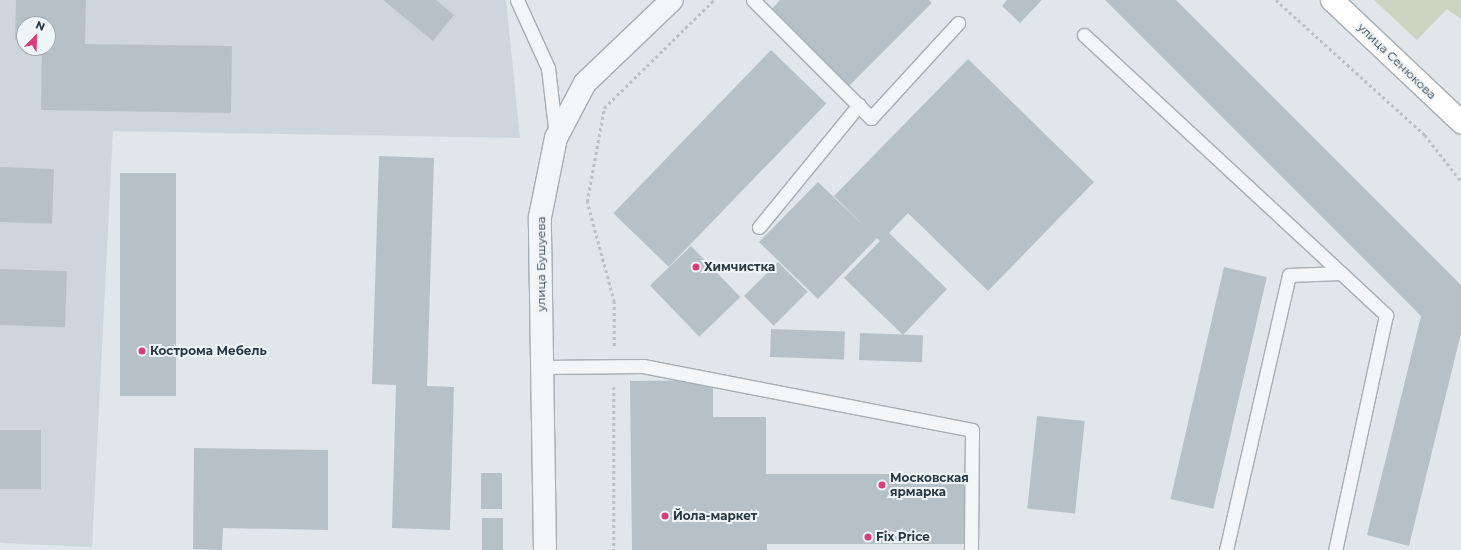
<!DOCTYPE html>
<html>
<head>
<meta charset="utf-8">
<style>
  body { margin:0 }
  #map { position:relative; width:1461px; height:550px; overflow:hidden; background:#e0e6ea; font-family:Montserrat,sans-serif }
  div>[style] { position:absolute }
  .built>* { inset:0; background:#cdd6dc }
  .green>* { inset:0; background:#cad4c0 }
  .building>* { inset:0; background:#b6c1c7; transform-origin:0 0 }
  .path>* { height:2.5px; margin-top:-1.25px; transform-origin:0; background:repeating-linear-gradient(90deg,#bac1c5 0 3px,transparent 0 6px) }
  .roads { filter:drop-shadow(1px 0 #a5aeb4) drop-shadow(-1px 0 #a5aeb4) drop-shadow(0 1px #a5aeb4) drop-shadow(0 -1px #a5aeb4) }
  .lane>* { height:13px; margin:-6.5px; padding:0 6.5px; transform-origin:6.5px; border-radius:6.5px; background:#f3f6f8 }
  .street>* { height:22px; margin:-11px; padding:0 11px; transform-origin:11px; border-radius:11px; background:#f3f6f8 }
  .secondary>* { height:22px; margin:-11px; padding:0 11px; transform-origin:11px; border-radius:11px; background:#fff }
  .dots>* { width:11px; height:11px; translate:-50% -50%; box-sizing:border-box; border:2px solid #eff4f7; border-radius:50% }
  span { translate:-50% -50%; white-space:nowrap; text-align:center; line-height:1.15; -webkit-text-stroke:4px #eff4f7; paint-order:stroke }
  .street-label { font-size:12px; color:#273842 }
  .poi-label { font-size:12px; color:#273842; font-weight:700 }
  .left { translate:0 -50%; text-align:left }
  .north { position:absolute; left:16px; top:16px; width:40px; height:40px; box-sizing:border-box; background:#eff4f7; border:1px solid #9fa9af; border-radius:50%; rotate:23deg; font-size:11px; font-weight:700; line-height:16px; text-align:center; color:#273842 }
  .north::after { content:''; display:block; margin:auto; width:14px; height:18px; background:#d83c79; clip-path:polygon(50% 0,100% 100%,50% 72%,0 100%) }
</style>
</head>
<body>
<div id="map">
  <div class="built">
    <i style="clip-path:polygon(evenodd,0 0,506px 0,520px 138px,113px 131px,92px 547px,0 543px,0 0,24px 24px,48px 24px,48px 48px,24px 48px,24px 24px)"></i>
  </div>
  <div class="green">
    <i style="clip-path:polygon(1374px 0,1461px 0,1461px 19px,1447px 9px,1417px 40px)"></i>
  </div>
  <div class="building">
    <i style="clip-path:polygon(16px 0,86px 0,85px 44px,232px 46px,231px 113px,41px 110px,42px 48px,48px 48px,48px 24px,24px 24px,24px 40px,15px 40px)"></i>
    <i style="clip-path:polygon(383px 0,436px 0,454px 15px,433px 41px)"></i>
    <i style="clip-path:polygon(780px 0,929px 0,932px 3px,848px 87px,771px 10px)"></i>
    <i style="clip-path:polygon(1007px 0,1042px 0,1020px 23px,1002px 6px)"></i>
    <i style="clip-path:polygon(1105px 0,1176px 0,1461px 285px,1461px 333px,1409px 546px,1367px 535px,1421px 316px)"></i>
    <i style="left:771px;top:50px;width:77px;height:227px;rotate:44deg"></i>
    <i style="clip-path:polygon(968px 59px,1094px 182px,988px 291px,908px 213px,889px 233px,947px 289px,903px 335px,844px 278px,880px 241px,877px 238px,818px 299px,759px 242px,818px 182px,865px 227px,834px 196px)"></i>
    <i style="clip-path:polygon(379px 156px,434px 158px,427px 386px,454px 387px,450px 530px,392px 528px,396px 385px,372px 384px)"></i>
    <i style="left:0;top:167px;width:54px;height:55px;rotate:2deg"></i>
    <i style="left:120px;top:173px;width:56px;height:223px"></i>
    <i style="left:691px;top:246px;width:71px;height:57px;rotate:46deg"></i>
    <i style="left:778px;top:262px;width:42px;height:48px;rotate:45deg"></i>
    <i style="left:1224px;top:267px;width:44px;height:238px;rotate:13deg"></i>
    <i style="left:0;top:269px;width:67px;height:56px;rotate:2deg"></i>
    <i style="left:771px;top:329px;width:74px;height:28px;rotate:2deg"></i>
    <i style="left:860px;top:333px;width:63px;height:27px;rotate:2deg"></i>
    <i style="clip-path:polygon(713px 380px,713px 417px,766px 417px,766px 474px,970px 474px,970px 544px,767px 544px,767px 550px,632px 550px,630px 381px)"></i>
    <i style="left:1037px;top:416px;width:48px;height:93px;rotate:6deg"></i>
    <i style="left:0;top:430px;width:41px;height:59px"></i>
    <i style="clip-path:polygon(194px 448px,328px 450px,328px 530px,223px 528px,222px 550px,193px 549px)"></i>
    <i style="left:481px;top:473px;width:21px;height:36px"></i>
    <i style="left:482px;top:518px;width:21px;height:32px"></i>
  </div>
  <div class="path">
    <i style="left:1276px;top:0;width:201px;rotate:42.2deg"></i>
    <i style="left:1425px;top:135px;width:58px;rotate:52deg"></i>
    <i style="left:614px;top:346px;width:44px;rotate:-90deg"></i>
    <i style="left:614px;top:302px;width:104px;rotate:-105.1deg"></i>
    <i style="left:587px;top:202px;width:96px;rotate:-79.7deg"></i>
    <i style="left:604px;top:108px;width:154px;rotate:-44.5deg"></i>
    <i style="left:614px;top:387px;width:163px;rotate:90deg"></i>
  </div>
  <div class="roads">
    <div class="lane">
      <i style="left:517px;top:0;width:75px;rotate:65.5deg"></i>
      <i style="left:548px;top:68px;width:68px;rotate:83.3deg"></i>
      <i style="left:753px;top:0;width:167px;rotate:45deg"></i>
      <i style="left:871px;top:118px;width:129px;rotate:-47.5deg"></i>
      <i style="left:1084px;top:35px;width:350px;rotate:42.8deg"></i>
      <i style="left:759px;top:227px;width:158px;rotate:-50.7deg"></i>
      <i style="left:542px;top:367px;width:101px;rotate:-0.6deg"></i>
      <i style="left:643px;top:366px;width:335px;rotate:11deg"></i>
      <i style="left:972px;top:430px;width:120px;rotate:90.5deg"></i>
      <i style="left:1226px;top:550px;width:282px;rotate:-77.1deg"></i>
      <i style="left:1289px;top:275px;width:52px;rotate:-2.2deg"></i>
      <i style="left:1341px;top:273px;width:62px;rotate:43deg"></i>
      <i style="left:1386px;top:315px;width:240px;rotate:102.2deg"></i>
    </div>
    <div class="street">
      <i style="left:545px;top:550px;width:333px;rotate:-90.9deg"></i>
      <i style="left:540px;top:217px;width:81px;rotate:-78.6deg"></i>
      <i style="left:556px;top:138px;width:62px;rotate:-62.2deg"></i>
      <i style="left:585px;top:83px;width:120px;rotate:-43.7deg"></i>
    </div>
    <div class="secondary">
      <i style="left:1332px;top:0;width:178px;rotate:43.4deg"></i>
    </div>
  </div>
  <div class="dots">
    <i style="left:696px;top:267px;background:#d83c79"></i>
    <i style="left:142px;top:351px;background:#d83c79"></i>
    <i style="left:882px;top:485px;background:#d83c79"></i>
    <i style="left:665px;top:516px;background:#d83c79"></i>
    <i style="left:868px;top:537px;background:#d83c79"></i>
  </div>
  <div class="street-label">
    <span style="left:1397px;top:61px;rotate:44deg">улица Сенюкова</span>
    <span style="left:541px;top:264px;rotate:-90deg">улица Бушуева</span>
  </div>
  <div class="poi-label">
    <span class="left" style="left:704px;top:267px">Химчистка</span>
    <span class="left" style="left:150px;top:351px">Кострома Мебель</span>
    <span class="left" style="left:890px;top:485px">Московская<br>ярмарка</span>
    <span class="left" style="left:673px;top:516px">Йола-маркет</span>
    <span class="left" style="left:876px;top:537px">Fix Price</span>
  </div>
  <div class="north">N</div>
</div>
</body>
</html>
